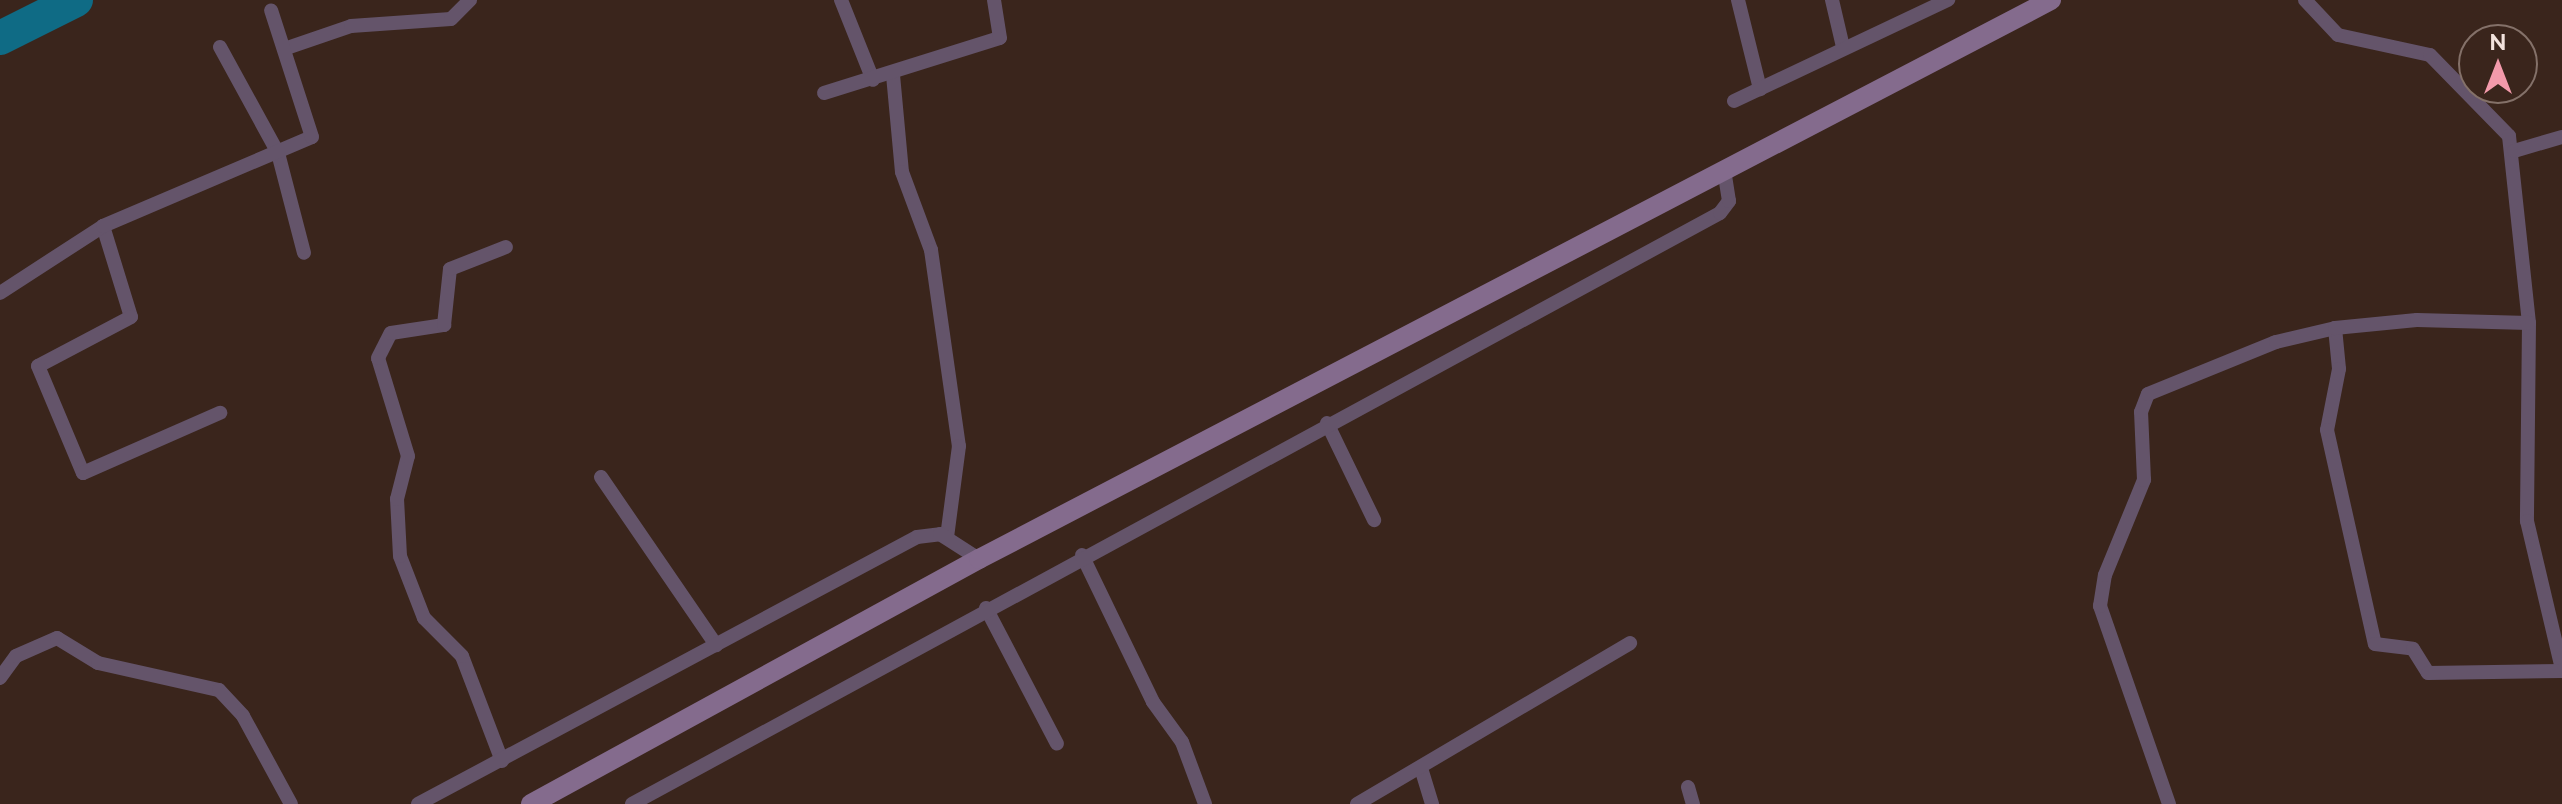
<!DOCTYPE html>
<html>
<head>
<meta charset="utf-8">
<style>
  body { margin:0 }
  #map { position:relative; width:2562px; height:804px; overflow:hidden; background:#3a251c; font-family:Raleway,sans-serif }
  div>[style] { position:absolute }
  .river>* { height:34px; margin:-17px; padding:0 17px; transform-origin:17px; border-radius:17px; background:#0f6b85 }
  .street>* { height:14px; margin:-7px; padding:0 7px; transform-origin:7px; border-radius:7px; background:#64546a }
  .secondary>* { height:20px; margin:-10px; padding:0 10px; transform-origin:10px; border-radius:10px; background:#846b8d }
  span { translate:-50% -50%; white-space:nowrap; text-align:center; line-height:1.15; -webkit-text-stroke:6px #3a251c; paint-order:stroke }
  .north { position:absolute; left:2458px; top:24px; width:80px; height:80px; box-sizing:border-box; background:#3a251c; border:2px solid #847169; border-radius:50%; rotate:0deg; font-size:22px; font-weight:700; line-height:32px; text-align:center; color:#f2e2dc }
  .north::after { content:''; display:block; margin:auto; width:28px; height:36px; background:#f39aab; clip-path:polygon(50% 0,100% 100%,50% 72%,0 100%) }
</style>
</head>
<body>
<div id="map">
  <div class="river">
    <i style="left:0;top:38px;width:85px;rotate:-26.6deg"></i>
  </div>
  <div class="street">
    <i style="left:841px;top:0;width:86px;rotate:68.2deg"></i>
    <i style="left:1738px;top:0;width:92px;rotate:76.1deg"></i>
    <i style="left:1832px;top:0;width:48px;rotate:76.8deg"></i>
    <i style="left:2305px;top:0;width:48px;rotate:46.7deg"></i>
    <i style="left:2338px;top:35px;width:94px;rotate:12.3deg"></i>
    <i style="left:2430px;top:55px;width:113px;rotate:45.7deg"></i>
    <i style="left:2509px;top:136px;width:188px;rotate:83.9deg"></i>
    <i style="left:2529px;top:323px;width:198px;rotate:90.6deg"></i>
    <i style="left:2527px;top:521px;width:152px;rotate:76.7deg"></i>
    <i style="left:220px;top:47px;width:121px;rotate:61.3deg"></i>
    <i style="left:278px;top:153px;width:103px;rotate:75.4deg"></i>
    <i style="left:284px;top:49px;width:71px;rotate:-18.9deg"></i>
    <i style="left:351px;top:26px;width:100px;rotate:-4deg"></i>
    <i style="left:451px;top:19px;width:27px;rotate:-45deg"></i>
    <i style="left:893px;top:75px;width:97px;rotate:84.7deg"></i>
    <i style="left:902px;top:172px;width:83px;rotate:69.6deg"></i>
    <i style="left:931px;top:250px;width:198px;rotate:81.9deg"></i>
    <i style="left:959px;top:446px;width:92px;rotate:97.5deg"></i>
    <i style="left:824px;top:93px;width:184px;rotate:-17.4deg"></i>
    <i style="left:1000px;top:38px;width:38px;rotate:-99deg"></i>
    <i style="left:1734px;top:101px;width:237px;rotate:-25.3deg"></i>
    <i style="left:2514px;top:151px;width:50px;rotate:-16.3deg"></i>
    <i style="left:103px;top:226px;width:95px;rotate:72.9deg"></i>
    <i style="left:131px;top:317px;width:105px;rotate:152.2deg"></i>
    <i style="left:38px;top:366px;width:116px;rotate:67.2deg"></i>
    <i style="left:83px;top:473px;width:150px;rotate:-23.7deg"></i>
    <i style="left:0;top:293px;width:123px;rotate:-33deg"></i>
    <i style="left:103px;top:226px;width:227px;rotate:-23.1deg"></i>
    <i style="left:312px;top:137px;width:133px;rotate:-107.9deg"></i>
    <i style="left:2335px;top:328px;width:41px;rotate:84.4deg"></i>
    <i style="left:2339px;top:369px;width:62px;rotate:101.1deg"></i>
    <i style="left:2327px;top:430px;width:219px;rotate:77.4deg"></i>
    <i style="left:2375px;top:644px;width:38px;rotate:7deg"></i>
    <i style="left:2413px;top:649px;width:28px;rotate:58deg"></i>
    <i style="left:2428px;top:673px;width:134px;rotate:-0.9deg"></i>
    <i style="left:1327px;top:423px;width:108px;rotate:64.1deg"></i>
    <i style="left:601px;top:477px;width:204px;rotate:55.6deg"></i>
    <i style="left:1082px;top:555px;width:163px;rotate:64.2deg"></i>
    <i style="left:1153px;top:702px;width:49px;rotate:54.1deg"></i>
    <i style="left:1182px;top:742px;width:66px;rotate:69.6deg"></i>
    <i style="left:986px;top:608px;width:153px;rotate:62.4deg"></i>
    <i style="left:0;top:678px;width:27px;rotate:-54deg"></i>
    <i style="left:16px;top:656px;width:45px;rotate:-23.7deg"></i>
    <i style="left:57px;top:638px;width:48px;rotate:31.4deg"></i>
    <i style="left:98px;top:663px;width:124px;rotate:12.6deg"></i>
    <i style="left:219px;top:690px;width:35px;rotate:47deg"></i>
    <i style="left:243px;top:716px;width:100px;rotate:61.4deg"></i>
    <i style="left:502px;top:761px;width:112px;rotate:-110.9deg"></i>
    <i style="left:462px;top:656px;width:54px;rotate:-135deg"></i>
    <i style="left:424px;top:618px;width:66px;rotate:-111.2deg"></i>
    <i style="left:400px;top:556px;width:57px;rotate:-93deg"></i>
    <i style="left:397px;top:499px;width:44px;rotate:-75.7deg"></i>
    <i style="left:408px;top:456px;width:102px;rotate:-107deg"></i>
    <i style="left:378px;top:358px;width:28px;rotate:-63deg"></i>
    <i style="left:391px;top:333px;width:54px;rotate:-8.6deg"></i>
    <i style="left:444px;top:325px;width:56px;rotate:-83.9deg"></i>
    <i style="left:450px;top:269px;width:60px;rotate:-21.4deg"></i>
    <i style="left:1421px;top:768px;width:38px;rotate:73deg"></i>
    <i style="left:1688px;top:787px;width:18px;rotate:74deg"></i>
    <i style="left:418px;top:804px;width:566px;rotate:-28.15deg"></i>
    <i style="left:917px;top:537px;width:23px;rotate:-7deg"></i>
    <i style="left:940px;top:534px;width:46px;rotate:32.7deg"></i>
    <i style="left:632px;top:804px;width:1238px;rotate:-28.51deg"></i>
    <i style="left:1720px;top:213px;width:15px;rotate:-53deg"></i>
    <i style="left:1729px;top:201px;width:30px;rotate:-99deg"></i>
    <i style="left:1357px;top:804px;width:317px;rotate:-30.5deg"></i>
    <i style="left:2169px;top:804px;width:210px;rotate:-109.2deg"></i>
    <i style="left:2100px;top:606px;width:31px;rotate:-81deg"></i>
    <i style="left:2105px;top:575px;width:103px;rotate:-67.7deg"></i>
    <i style="left:2144px;top:480px;width:68px;rotate:-92.5deg"></i>
    <i style="left:2141px;top:412px;width:19px;rotate:-69deg"></i>
    <i style="left:2148px;top:394px;width:138px;rotate:-22.1deg"></i>
    <i style="left:2276px;top:342px;width:61px;rotate:-13.3deg"></i>
    <i style="left:2335px;top:328px;width:82px;rotate:-5.6deg"></i>
    <i style="left:2417px;top:320px;width:112px;rotate:1.5deg"></i>
  </div>
  <div class="secondary">
    <i style="left:531px;top:804px;width:511px;rotate:-28.67deg"></i>
    <i style="left:979px;top:559px;width:1209px;rotate:-27.54deg"></i>
  </div>
  <div class="north">N</div>
</div>
</body>
</html>
